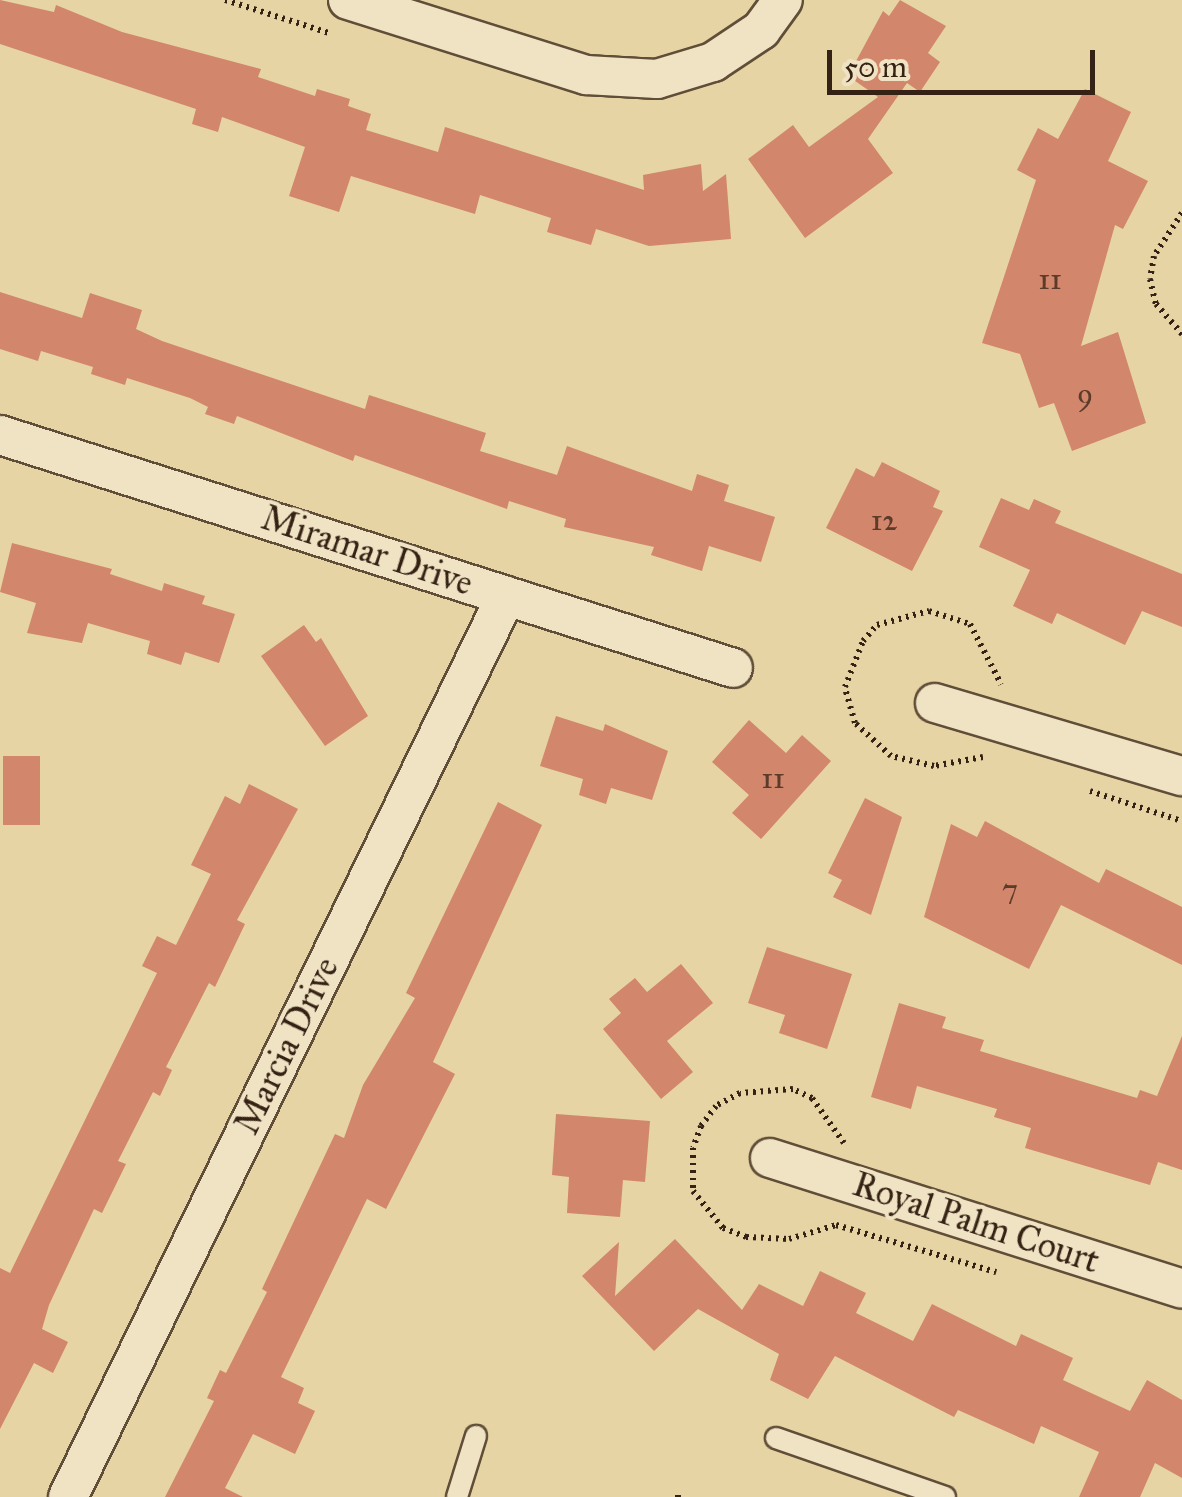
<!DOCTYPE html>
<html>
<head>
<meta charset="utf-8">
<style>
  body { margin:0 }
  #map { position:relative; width:1182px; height:1497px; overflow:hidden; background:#e6d4a4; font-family:"IM FELL Great Primer",serif }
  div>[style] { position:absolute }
  .building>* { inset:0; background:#d2866c; transform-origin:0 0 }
  .path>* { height:6px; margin-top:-3px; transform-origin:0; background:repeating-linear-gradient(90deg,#352214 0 2.5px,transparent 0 7.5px) }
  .roads { filter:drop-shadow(2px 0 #614e38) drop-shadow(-2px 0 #614e38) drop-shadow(0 2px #614e38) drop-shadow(0 -2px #614e38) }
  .service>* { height:20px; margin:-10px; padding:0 10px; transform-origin:10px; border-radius:10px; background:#efe3c4 }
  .minor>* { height:38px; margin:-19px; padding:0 19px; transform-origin:19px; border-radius:19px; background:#efe3c4 }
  span { translate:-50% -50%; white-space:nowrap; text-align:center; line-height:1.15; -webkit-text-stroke:8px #efe3c4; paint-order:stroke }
  .number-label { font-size:30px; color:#5c3b2a }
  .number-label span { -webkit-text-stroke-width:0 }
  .street-label { font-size:35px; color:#352214 }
  .scale { position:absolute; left:827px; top:50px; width:268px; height:45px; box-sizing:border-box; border:5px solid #352214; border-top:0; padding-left:12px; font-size:30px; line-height:35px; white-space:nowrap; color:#352214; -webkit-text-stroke:8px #efe3c4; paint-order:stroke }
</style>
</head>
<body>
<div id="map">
  <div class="building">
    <i style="clip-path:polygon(0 0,54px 12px,56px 5px,122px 32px,261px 69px,258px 77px,315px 96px,317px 89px,350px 99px,348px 106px,371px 114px,366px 130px,438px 152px,445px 127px,644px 190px,643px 175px,701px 164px,703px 191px,726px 174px,731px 239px,649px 246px,596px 229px,591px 245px,547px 232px,551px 218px,480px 195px,475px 214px,351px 176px,339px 212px,289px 196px,305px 147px,222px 117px,218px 132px,192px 124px,196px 109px,0 44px)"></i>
    <i style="clip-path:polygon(900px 0,946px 26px,928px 53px,940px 62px,920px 92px,907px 83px,868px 139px,893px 173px,805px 238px,748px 159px,793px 125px,809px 147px,878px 97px,848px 76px,883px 11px,889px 16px)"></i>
    <i style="clip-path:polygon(1085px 89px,1131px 112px,1108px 161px,1148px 181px,1123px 229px,1115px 225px,1081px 346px,1118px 332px,1146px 423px,1072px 451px,1054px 403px,1039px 408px,1020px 354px,982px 343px,1036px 180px,1017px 170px,1038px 128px,1058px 139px)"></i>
    <i style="clip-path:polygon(0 292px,82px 318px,90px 293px,142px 310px,136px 329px,162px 341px,365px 409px,369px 395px,486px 433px,480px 451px,557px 475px,567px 446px,692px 491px,697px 474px,729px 485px,724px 501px,775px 517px,761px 562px,709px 546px,702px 571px,651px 555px,654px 547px,564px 527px,566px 519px,509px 501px,507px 509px,355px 455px,353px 461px,237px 416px,234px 424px,205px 414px,208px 407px,190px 398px,127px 378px,125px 385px,91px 374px,93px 367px,41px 351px,38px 361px,0 349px)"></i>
    <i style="clip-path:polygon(882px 462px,940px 491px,933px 507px,943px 511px,912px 571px,826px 528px,856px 468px,874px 477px)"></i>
    <i style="clip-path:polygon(1001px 498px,1029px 510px,1034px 499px,1061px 511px,1055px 523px,1182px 574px,1182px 627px,1142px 611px,1125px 645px,1057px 613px,1052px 624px,1013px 606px,1030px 570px,979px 547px)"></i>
    <i style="clip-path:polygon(12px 543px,112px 569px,110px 574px,162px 591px,164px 583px,205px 596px,202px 604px,235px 614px,219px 663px,185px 652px,181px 665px,147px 654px,150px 641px,88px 623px,82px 643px,27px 633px,36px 603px,0 592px)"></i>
    <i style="clip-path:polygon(304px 625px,316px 642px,321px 638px,368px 716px,325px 746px,261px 656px)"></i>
    <i style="clip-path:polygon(556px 716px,603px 731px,605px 724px,668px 751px,652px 800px,611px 788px,606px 804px,579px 795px,583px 779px,540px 766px)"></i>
    <i style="clip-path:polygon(749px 720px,786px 753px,802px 735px,831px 761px,761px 839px,732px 813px,749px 795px,712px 762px)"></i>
    <i style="left:3px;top:756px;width:37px;height:69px"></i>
    <i style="clip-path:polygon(249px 784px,298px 809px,237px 920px,245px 924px,215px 987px,209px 983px,166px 1067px,172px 1070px,160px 1096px,153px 1092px,118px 1161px,126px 1164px,102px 1213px,94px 1209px,49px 1305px,42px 1329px,68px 1342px,53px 1373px,34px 1363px,0 1429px,0 1268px,10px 1273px,157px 973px,142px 966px,157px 936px,176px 945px,211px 874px,191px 865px,225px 796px,240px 804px)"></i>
    <i style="clip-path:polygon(865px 798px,902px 817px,871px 915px,833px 897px,842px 880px,828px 873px)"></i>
    <i style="clip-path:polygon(498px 802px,542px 825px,433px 1062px,455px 1074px,386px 1209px,367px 1199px,281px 1377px,304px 1388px,298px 1403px,315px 1411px,295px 1454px,253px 1434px,225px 1488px,243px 1497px,165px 1497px,214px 1401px,207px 1398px,220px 1370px,226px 1373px,267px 1292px,262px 1289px,335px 1134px,344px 1138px,363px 1085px,415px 998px,406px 993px)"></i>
    <i style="clip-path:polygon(985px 821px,1099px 883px,1106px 869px,1182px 907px,1182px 965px,1061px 905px,1029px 969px,924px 917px,951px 824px,977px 837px)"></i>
    <i style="clip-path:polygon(767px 947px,852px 974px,827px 1049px,779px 1033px,785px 1015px,748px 1003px)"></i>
    <i style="clip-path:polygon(681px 964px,713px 1003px,667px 1041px,693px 1072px,661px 1099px,603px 1029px,621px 1013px,609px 999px,635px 978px,647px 992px)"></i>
    <i style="clip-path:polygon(899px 1003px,946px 1017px,942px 1028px,984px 1040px,980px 1051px,1137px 1098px,1140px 1090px,1157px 1096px,1182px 1036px,1182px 1170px,1158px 1162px,1150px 1185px,1025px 1148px,1031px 1128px,994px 1117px,997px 1109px,917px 1086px,911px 1109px,871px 1097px)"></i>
    <i style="clip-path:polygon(556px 1114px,650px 1121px,645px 1182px,623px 1180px,620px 1217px,567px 1213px,569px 1177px,552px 1175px)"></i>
    <i style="clip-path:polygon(675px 1239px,742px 1310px,759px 1284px,803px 1306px,820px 1271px,866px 1293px,856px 1313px,913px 1341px,932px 1304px,1016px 1346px,1021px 1334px,1073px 1358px,1063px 1380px,1130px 1411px,1147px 1380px,1182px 1400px,1182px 1478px,1155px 1463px,1140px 1497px,1079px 1497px,1099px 1452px,1041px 1426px,1034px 1444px,958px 1410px,954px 1417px,835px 1356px,808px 1399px,770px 1380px,779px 1354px,698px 1309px,654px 1351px,582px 1276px,619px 1242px,615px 1296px)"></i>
  </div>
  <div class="path">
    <i style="left:225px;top:0;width:112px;rotate:17.6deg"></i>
    <i style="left:1182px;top:213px;width:51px;rotate:123.1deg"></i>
    <i style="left:1154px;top:256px;width:23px;rotate:100deg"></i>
    <i style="left:1150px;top:279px;width:26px;rotate:77deg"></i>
    <i style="left:1156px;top:304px;width:40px;rotate:49deg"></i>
    <i style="left:983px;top:757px;width:50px;rotate:169.6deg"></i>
    <i style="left:934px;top:766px;width:44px;rotate:-166.9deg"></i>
    <i style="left:891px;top:756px;width:49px;rotate:-137.5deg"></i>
    <i style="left:855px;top:723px;width:37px;rotate:-106deg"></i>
    <i style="left:845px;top:687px;width:49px;rotate:-68.6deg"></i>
    <i style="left:863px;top:641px;width:21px;rotate:-49deg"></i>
    <i style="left:877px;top:625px;width:54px;rotate:-15.1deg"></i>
    <i style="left:929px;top:611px;width:43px;rotate:17.6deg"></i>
    <i style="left:970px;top:624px;width:68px;rotate:62.7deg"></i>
    <i style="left:1090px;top:791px;width:97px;rotate:18.1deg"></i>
    <i style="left:844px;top:1143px;width:55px;rotate:-125.4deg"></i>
    <i style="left:812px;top:1098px;width:21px;rotate:-155deg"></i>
    <i style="left:793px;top:1089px;width:53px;rotate:175.7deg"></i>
    <i style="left:740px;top:1093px;width:27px;rotate:152deg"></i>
    <i style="left:716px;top:1106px;width:25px;rotate:127deg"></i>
    <i style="left:701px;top:1126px;width:23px;rotate:110deg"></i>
    <i style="left:693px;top:1148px;width:43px;rotate:90deg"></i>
    <i style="left:693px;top:1191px;width:48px;rotate:51deg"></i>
    <i style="left:723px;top:1228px;width:25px;rotate:21deg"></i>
    <i style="left:746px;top:1237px;width:43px;rotate:2.7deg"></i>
    <i style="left:789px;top:1239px;width:49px;rotate:-16.6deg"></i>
    <i style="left:836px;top:1225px;width:167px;rotate:16.4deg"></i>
    <i style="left:678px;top:1497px;width:2px;rotate:-90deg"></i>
  </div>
  <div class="roads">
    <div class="service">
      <i style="left:776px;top:1438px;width:179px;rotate:19.2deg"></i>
      <i style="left:457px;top:1497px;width:64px;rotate:-72.7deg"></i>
    </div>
    <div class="minor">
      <i style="left:348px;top:0;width:250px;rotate:17.5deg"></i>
      <i style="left:586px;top:75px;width:71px;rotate:3.2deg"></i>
      <i style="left:657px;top:79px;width:59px;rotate:-16.9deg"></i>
      <i style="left:713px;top:62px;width:58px;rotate:-33.7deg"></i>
      <i style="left:761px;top:30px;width:37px;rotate:-54deg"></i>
      <i style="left:0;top:435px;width:769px;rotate:17.63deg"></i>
      <i style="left:935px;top:703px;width:258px;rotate:16.5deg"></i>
      <i style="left:770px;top:1158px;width:432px;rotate:17.6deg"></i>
      <i style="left:68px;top:1497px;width:1002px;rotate:-64.07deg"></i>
    </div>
  </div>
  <div class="number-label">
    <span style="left:1050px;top:279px">11</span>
    <span style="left:1085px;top:394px">9</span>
    <span style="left:884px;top:520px">12</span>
    <span style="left:773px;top:778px">11</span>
    <span style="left:1010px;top:889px">7</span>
  </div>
  <div class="street-label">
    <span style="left:367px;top:551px;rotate:18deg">Miramar Drive</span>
    <span style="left:287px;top:1046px;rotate:-64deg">Marcia Drive</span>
    <span style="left:976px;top:1223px;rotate:18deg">Royal Palm Court</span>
  </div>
  <div class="scale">50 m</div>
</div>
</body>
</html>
